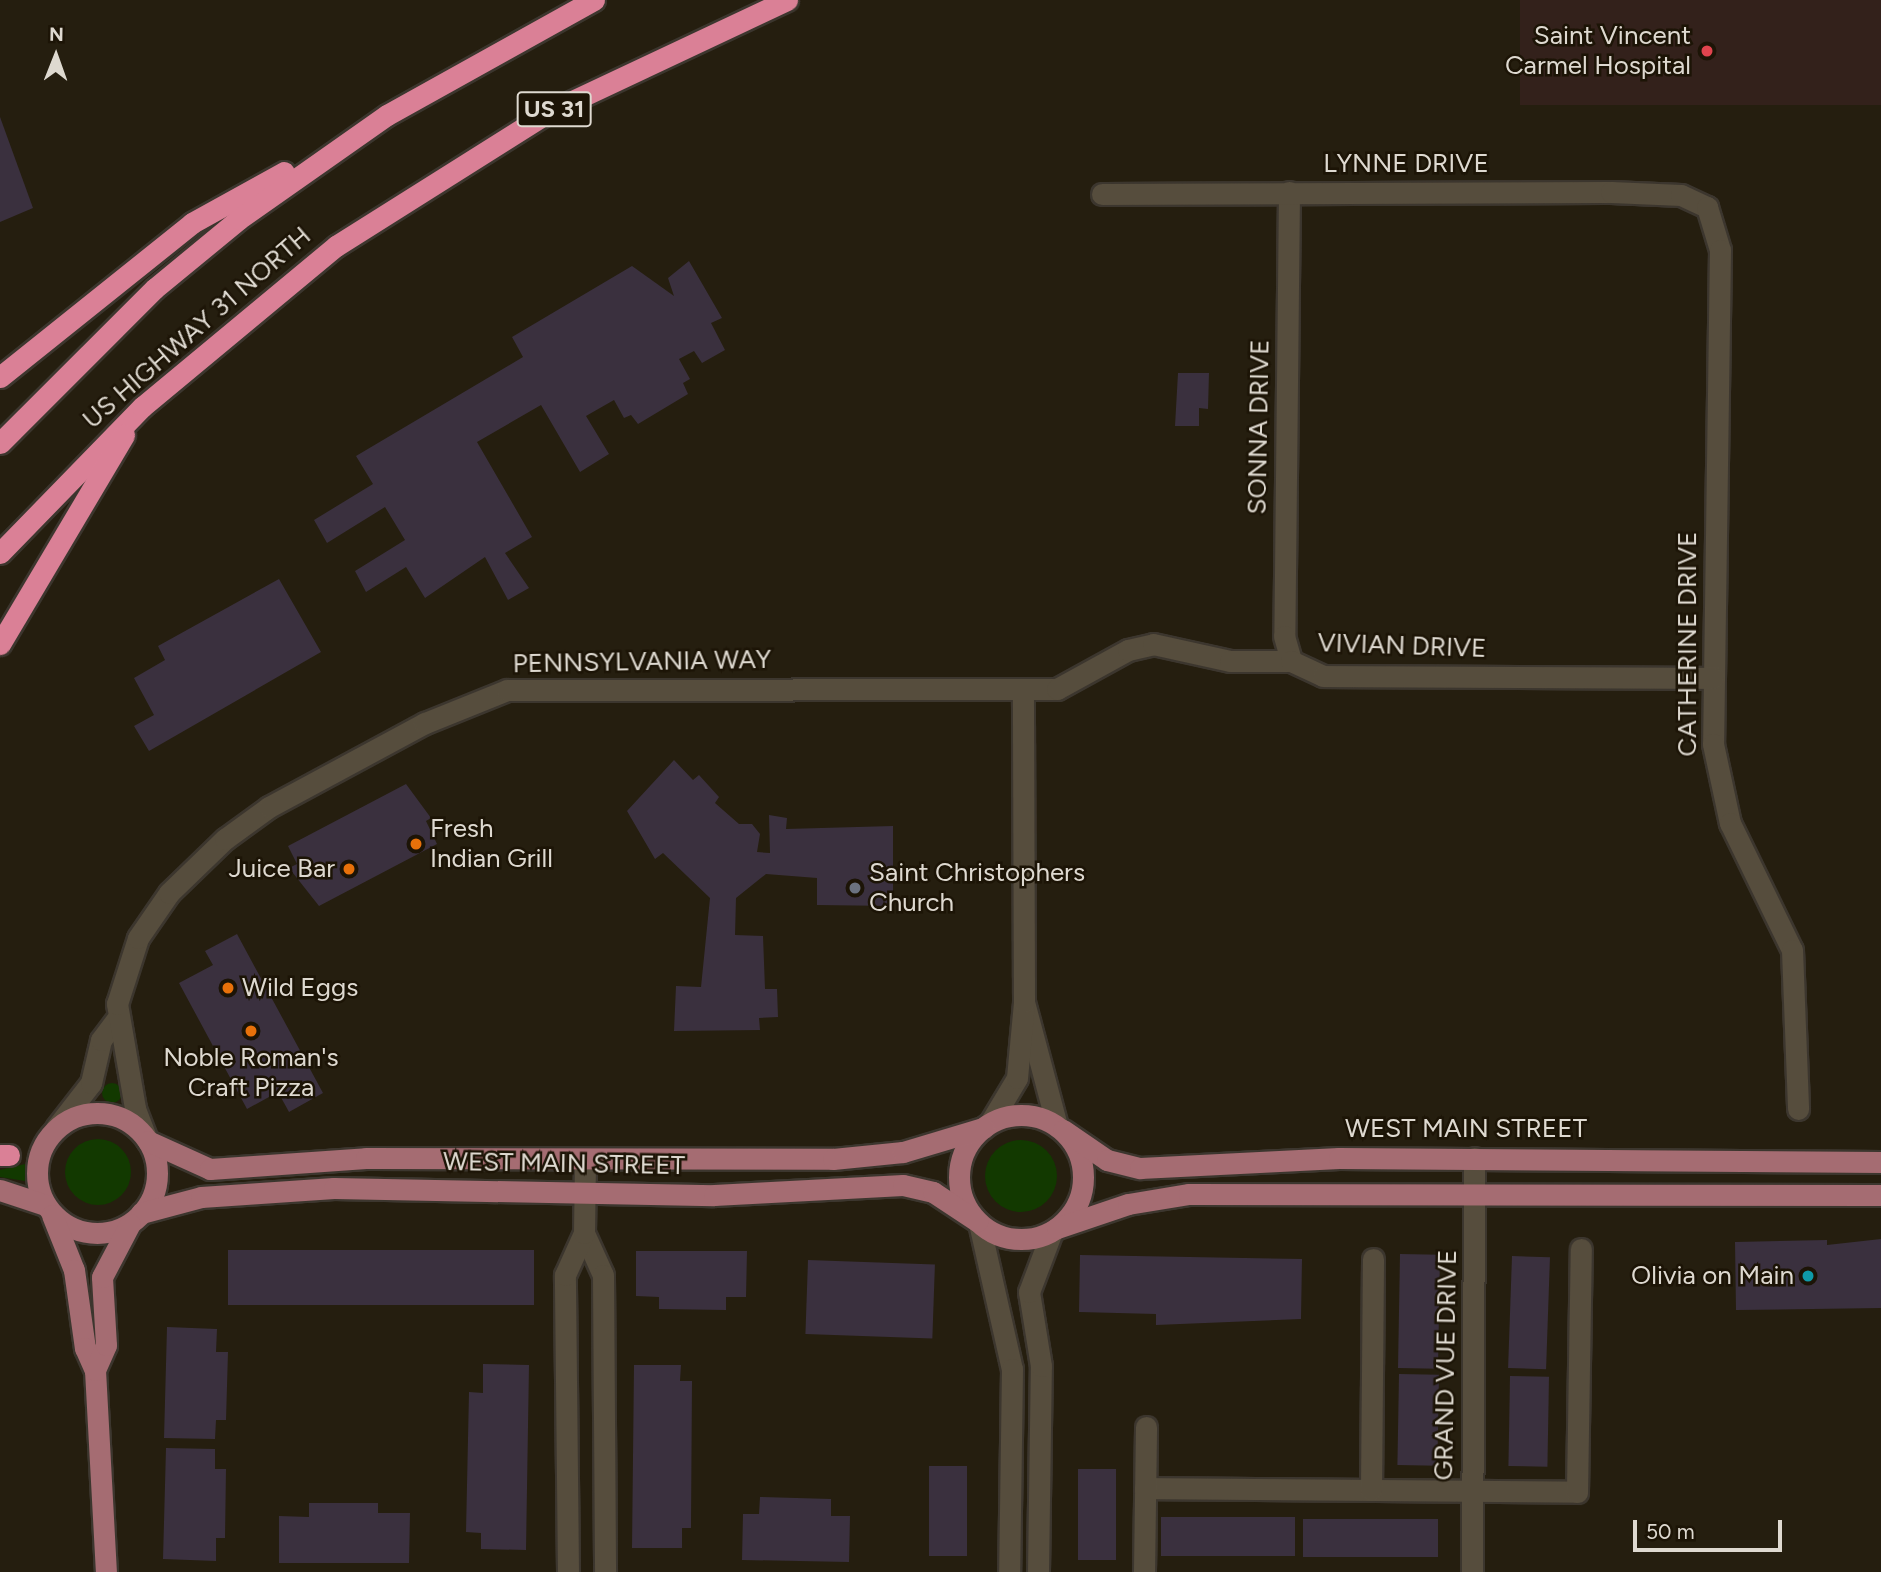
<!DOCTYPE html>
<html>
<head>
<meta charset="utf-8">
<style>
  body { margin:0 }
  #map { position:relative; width:1881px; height:1572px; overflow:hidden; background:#251e0f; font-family:Figtree,sans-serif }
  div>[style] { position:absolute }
  .medical>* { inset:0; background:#33211b; transform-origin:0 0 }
  .green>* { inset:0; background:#123900 }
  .round { border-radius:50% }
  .building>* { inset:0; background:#3a303e; transform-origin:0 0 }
  .roads { filter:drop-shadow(2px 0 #3c362e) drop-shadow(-2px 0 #3c362e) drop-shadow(0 2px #3c362e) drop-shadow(0 -2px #3c362e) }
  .minor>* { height:21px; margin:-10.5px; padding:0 10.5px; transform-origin:10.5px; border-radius:10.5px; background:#564d3d }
  .major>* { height:21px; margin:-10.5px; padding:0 10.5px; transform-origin:10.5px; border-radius:10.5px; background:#a56c72 }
  .major>.ring { margin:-10.5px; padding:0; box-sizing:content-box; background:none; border:21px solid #a56c72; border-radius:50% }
  .highway>* { height:21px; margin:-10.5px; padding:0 10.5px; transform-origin:10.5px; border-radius:10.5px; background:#da8096 }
  .dots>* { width:19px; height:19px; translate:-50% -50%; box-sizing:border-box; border:4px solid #1c1406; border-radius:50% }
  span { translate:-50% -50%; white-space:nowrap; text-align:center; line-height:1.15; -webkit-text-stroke:5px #1c1406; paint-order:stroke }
  .shield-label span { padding:2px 5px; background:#1c1406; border:2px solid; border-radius:5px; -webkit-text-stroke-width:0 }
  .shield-label { font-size:24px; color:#ded9d0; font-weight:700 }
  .poi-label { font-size:26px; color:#ded9d0 }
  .right { translate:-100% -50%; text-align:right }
  .left { translate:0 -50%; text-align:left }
  .street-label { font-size:26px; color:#ded9d0 }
  .north { position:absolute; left:21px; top:21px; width:70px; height:70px; -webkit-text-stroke:5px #1c1406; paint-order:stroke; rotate:1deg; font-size:19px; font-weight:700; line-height:28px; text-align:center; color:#ded9d0 }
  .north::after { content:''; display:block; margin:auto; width:24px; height:32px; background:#ded9d0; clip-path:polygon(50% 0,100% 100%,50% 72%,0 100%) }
  .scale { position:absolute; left:1633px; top:1520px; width:149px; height:32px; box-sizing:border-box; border:4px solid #ded9d0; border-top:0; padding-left:9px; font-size:21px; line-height:24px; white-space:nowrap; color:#ded9d0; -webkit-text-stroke:5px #1c1406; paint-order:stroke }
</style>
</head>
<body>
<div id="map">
  <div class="medical">
    <i style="left:1520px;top:0;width:361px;height:105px"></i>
  </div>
  <div class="green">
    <i class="round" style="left:102px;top:1083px;width:20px;height:20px"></i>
    <i class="round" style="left:65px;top:1139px;width:66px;height:66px"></i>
    <i class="round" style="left:985px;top:1140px;width:72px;height:72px"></i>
    <i style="clip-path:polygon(25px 1164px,25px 1181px,0 1177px,0 1170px)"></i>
  </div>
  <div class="building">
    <i style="clip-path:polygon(0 117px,33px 208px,0 222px)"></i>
    <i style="clip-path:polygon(689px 261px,722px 318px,711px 323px,725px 350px,702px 363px,694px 351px,679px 359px,690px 379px,683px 383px,688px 394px,638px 424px,631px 415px,624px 418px,614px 400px,586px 416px,609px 454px,580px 472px,541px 405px,477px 442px,532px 537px,505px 553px,529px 588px,508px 600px,485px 557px,425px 598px,406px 567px,366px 592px,355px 571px,405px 540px,385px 507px,327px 543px,314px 520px,373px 484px,356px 456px,523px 357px,512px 337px,632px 266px,674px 296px,668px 278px)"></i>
    <i style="clip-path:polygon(1178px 373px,1209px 373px,1208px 409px,1199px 408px,1199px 426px,1175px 426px)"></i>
    <i style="clip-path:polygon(279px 579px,321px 652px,149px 751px,134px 726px,154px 715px,134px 678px,165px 660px,158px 646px)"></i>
    <i style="clip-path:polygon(674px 760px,693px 780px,699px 775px,719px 797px,715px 803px,739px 824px,752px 824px,760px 834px,757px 852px,770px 853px,769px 815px,787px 818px,786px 829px,893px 826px,893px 906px,817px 905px,817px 878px,766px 874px,736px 898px,735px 935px,763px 936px,765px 989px,777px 989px,778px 1017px,759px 1018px,760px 1030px,674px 1031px,676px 986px,701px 987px,710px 898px,663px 853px,655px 859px,627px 811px)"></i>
    <i style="clip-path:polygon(406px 784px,431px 818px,426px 821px,437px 844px,319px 906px,289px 868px,297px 864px,288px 846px)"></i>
    <i style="clip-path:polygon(237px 934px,323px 1093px,289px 1112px,278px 1092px,247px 1109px,179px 983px,213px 965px,205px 951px)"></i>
    <i style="clip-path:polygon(1881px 1239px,1881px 1308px,1736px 1310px,1735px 1242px,1827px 1240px,1827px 1245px)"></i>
    <i style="left:534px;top:1250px;width:55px;height:306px;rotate:90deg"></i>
    <i style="clip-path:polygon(636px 1251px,747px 1251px,746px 1297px,726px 1297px,726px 1310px,659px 1309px,659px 1297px,636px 1296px)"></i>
    <i style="left:1400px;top:1254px;width:40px;height:114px;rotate:1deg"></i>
    <i style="clip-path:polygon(1080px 1255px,1302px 1259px,1301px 1319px,1156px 1325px,1156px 1314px,1079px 1312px)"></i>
    <i style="left:1512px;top:1256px;width:38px;height:112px;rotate:2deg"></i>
    <i style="left:808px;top:1260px;width:127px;height:74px;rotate:2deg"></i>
    <i style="clip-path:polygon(167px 1327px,217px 1329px,216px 1352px,228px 1352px,226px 1420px,216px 1420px,215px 1439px,164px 1438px)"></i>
    <i style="clip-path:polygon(483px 1364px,529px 1365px,526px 1550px,481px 1549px,481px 1533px,466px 1532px,469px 1392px,483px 1393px)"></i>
    <i style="clip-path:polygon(634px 1365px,681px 1365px,680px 1381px,692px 1381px,691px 1528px,682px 1528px,682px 1548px,632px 1548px)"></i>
    <i style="left:1399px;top:1374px;width:40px;height:91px;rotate:1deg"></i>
    <i style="left:1510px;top:1376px;width:39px;height:90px;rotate:1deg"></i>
    <i style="clip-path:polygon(166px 1448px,215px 1449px,215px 1469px,226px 1469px,225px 1538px,216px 1538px,216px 1561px,163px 1559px)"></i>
    <i style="left:929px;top:1466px;width:38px;height:90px"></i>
    <i style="left:1078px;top:1469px;width:38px;height:91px"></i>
    <i style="clip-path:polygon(760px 1497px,831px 1499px,831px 1516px,850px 1516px,849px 1562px,742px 1560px,743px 1514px,759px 1514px)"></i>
    <i style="clip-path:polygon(309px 1503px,378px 1503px,378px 1513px,410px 1513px,409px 1563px,279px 1563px,279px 1516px,309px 1517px)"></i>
    <i style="left:1161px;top:1517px;width:134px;height:39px"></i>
    <i style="left:1303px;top:1519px;width:135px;height:38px"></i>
  </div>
  <div class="roads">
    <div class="minor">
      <i style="left:1289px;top:192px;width:444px;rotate:90.6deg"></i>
      <i style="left:1284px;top:636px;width:26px;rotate:74deg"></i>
      <i style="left:1102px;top:194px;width:509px;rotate:-0.23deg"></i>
      <i style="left:1611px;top:192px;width:70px;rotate:2.5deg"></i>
      <i style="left:1681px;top:195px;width:29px;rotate:25deg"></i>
      <i style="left:1707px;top:207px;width:45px;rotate:73.2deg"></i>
      <i style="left:1720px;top:250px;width:494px;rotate:90.8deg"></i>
      <i style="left:1713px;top:744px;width:81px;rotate:77.9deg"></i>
      <i style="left:1730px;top:823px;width:141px;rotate:64deg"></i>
      <i style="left:1792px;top:950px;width:159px;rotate:87.8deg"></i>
      <i style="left:1024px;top:1002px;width:128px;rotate:75.1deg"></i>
      <i style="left:990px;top:1123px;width:52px;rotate:-59deg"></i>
      <i style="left:1017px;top:1078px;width:76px;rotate:-84.7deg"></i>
      <i style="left:1024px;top:1002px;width:311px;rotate:-90.2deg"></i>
      <i style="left:56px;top:1128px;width:57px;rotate:-52.1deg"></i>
      <i style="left:91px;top:1083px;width:44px;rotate:-76.9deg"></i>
      <i style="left:101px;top:1040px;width:25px;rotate:-53deg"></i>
      <i style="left:147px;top:1140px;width:34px;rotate:-111deg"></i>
      <i style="left:135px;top:1108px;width:106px;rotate:-99.8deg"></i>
      <i style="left:117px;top:1004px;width:69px;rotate:-72.3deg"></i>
      <i style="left:138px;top:938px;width:55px;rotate:-55.4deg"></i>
      <i style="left:169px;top:893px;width:78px;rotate:-44deg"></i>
      <i style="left:225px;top:839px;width:54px;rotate:-36deg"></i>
      <i style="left:269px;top:807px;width:177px;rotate:-28.3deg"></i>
      <i style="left:425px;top:723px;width:88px;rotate:-21.9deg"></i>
      <i style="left:507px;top:690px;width:550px;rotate:-0.1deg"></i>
      <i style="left:1057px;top:689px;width:81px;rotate:-28.8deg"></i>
      <i style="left:1128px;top:650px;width:26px;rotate:-13deg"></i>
      <i style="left:1153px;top:644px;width:79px;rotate:12.4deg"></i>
      <i style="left:1230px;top:661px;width:61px"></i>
      <i style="left:1291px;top:661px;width:35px;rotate:25deg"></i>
      <i style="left:1323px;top:676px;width:390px;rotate:0.3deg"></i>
      <i style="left:979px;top:1223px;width:150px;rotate:77.3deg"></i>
      <i style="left:1012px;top:1369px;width:203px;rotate:90.8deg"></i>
      <i style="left:584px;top:1233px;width:46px;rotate:65.7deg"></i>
      <i style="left:603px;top:1275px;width:297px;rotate:89.6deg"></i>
      <i style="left:1145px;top:1488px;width:432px;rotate:0.5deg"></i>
      <i style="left:1577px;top:1492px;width:243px;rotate:-89.1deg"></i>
      <i style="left:1371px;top:1490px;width:231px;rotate:-89.5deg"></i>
      <i style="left:568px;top:1572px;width:297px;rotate:-90.6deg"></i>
      <i style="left:565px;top:1275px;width:46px;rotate:-65.7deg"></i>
      <i style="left:584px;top:1233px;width:72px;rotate:-89.2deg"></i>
      <i style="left:1038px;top:1572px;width:206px;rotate:-89.2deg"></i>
      <i style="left:1041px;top:1366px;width:75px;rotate:-99.2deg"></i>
      <i style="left:1029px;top:1292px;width:65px;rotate:-69.3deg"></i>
      <i style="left:1144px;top:1572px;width:145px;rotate:-89.2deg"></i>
      <i style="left:1472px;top:1572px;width:414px;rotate:-89.7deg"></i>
    </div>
    <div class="major">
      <i class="ring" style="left:37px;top:1113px;width:99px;height:99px"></i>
      <i class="ring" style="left:959px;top:1115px;width:103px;height:103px"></i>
      <i style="left:1063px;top:1130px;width:53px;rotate:34.3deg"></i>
      <i style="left:1107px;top:1160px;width:34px;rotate:14deg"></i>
      <i style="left:1140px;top:1168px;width:199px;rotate:-2.9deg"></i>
      <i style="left:1339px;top:1158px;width:542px;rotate:0.42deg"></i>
      <i style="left:148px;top:1141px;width:68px;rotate:24.3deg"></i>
      <i style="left:210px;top:1169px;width:156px;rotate:-4deg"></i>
      <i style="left:366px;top:1158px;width:467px;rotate:0.1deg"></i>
      <i style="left:833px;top:1159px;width:70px;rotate:-5.7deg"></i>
      <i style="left:903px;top:1152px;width:84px;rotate:-16.7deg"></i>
      <i style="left:0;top:1190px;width:47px;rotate:18.4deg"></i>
      <i style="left:141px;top:1213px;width:62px;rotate:-14.9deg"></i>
      <i style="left:201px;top:1197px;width:133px;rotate:-3.9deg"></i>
      <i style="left:334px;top:1188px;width:380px;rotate:1.1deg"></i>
      <i style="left:714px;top:1195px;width:189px;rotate:-3deg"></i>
      <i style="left:903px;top:1185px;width:31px;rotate:13deg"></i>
      <i style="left:933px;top:1192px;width:53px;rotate:33.4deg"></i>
      <i style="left:52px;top:1215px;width:59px;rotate:68.2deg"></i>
      <i style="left:74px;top:1270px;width:79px;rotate:82deg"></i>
      <i style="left:85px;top:1348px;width:24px;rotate:66deg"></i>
      <i style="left:95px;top:1370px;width:202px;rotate:86.9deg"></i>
      <i style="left:1057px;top:1228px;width:75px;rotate:-18.7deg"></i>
      <i style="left:1128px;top:1204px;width:62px;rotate:-9.3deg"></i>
      <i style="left:1189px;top:1194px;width:692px;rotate:0.08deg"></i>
      <i style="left:95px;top:1370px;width:27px;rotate:-66deg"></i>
      <i style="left:106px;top:1345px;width:68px;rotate:-93.4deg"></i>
      <i style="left:102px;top:1277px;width:60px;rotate:-62.2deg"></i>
    </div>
    <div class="highway">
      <i style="left:0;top:377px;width:246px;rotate:-38.7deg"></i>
      <i style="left:192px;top:223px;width:105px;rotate:-29deg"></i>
      <i style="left:0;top:443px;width:218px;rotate:-45deg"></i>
      <i style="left:154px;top:289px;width:110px;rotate:-39.5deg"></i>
      <i style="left:239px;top:219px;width:181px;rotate:-35.1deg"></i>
      <i style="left:387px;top:115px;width:237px;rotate:-29.1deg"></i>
      <i style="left:0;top:553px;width:204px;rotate:-45.8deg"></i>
      <i style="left:142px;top:407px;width:252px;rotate:-39.7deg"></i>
      <i style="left:336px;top:246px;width:252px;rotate:-32.2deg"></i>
      <i style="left:549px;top:112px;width:263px;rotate:-25.2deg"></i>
      <i style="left:0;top:644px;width:243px;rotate:-59.3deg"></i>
      <i style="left:0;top:1155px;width:9px"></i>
    </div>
  </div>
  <div class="dots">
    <i style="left:1707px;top:51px;background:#e0444e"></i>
    <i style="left:416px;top:844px;background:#e8710a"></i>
    <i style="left:349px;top:869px;background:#e8710a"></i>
    <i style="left:855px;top:888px;background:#6b7280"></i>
    <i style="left:228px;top:988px;background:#e8710a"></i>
    <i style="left:251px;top:1031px;background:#e8710a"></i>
    <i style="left:1808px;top:1276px;background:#0f9aa8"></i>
  </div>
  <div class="shield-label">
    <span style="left:554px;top:109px">US 31</span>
  </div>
  <div class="poi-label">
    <span class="right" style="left:1691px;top:51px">Saint Vincent<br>Carmel Hospital</span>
    <span class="left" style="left:430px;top:844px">Fresh<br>Indian Grill</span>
    <span class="right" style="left:335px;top:869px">Juice Bar</span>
    <span class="left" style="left:869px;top:888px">Saint Christophers<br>Church</span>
    <span class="left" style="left:242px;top:988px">Wild Eggs</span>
    <span style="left:251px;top:1073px">Noble Roman's<br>Craft Pizza</span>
    <span class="right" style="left:1794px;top:1276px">Olivia on Main</span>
  </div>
  <div class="street-label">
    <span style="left:1406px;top:164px">LYNNE DRIVE</span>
    <span style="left:197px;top:328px;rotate:-41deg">US HIGHWAY 31 NORTH</span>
    <span style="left:1259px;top:427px;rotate:-89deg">SONNA DRIVE</span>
    <span style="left:1688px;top:644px;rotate:-90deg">CATHERINE DRIVE</span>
    <span style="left:1402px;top:646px;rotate:2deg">VIVIAN DRIVE</span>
    <span style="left:642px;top:662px;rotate:-1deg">PENNSYLVANIA WAY</span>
    <span style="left:1466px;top:1129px">WEST MAIN STREET</span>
    <span style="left:564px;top:1164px;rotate:1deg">WEST MAIN STREET</span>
    <span style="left:1446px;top:1365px;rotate:-89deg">GRAND VUE DRIVE</span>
  </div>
  <div class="north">N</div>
  <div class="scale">50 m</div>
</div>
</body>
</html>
